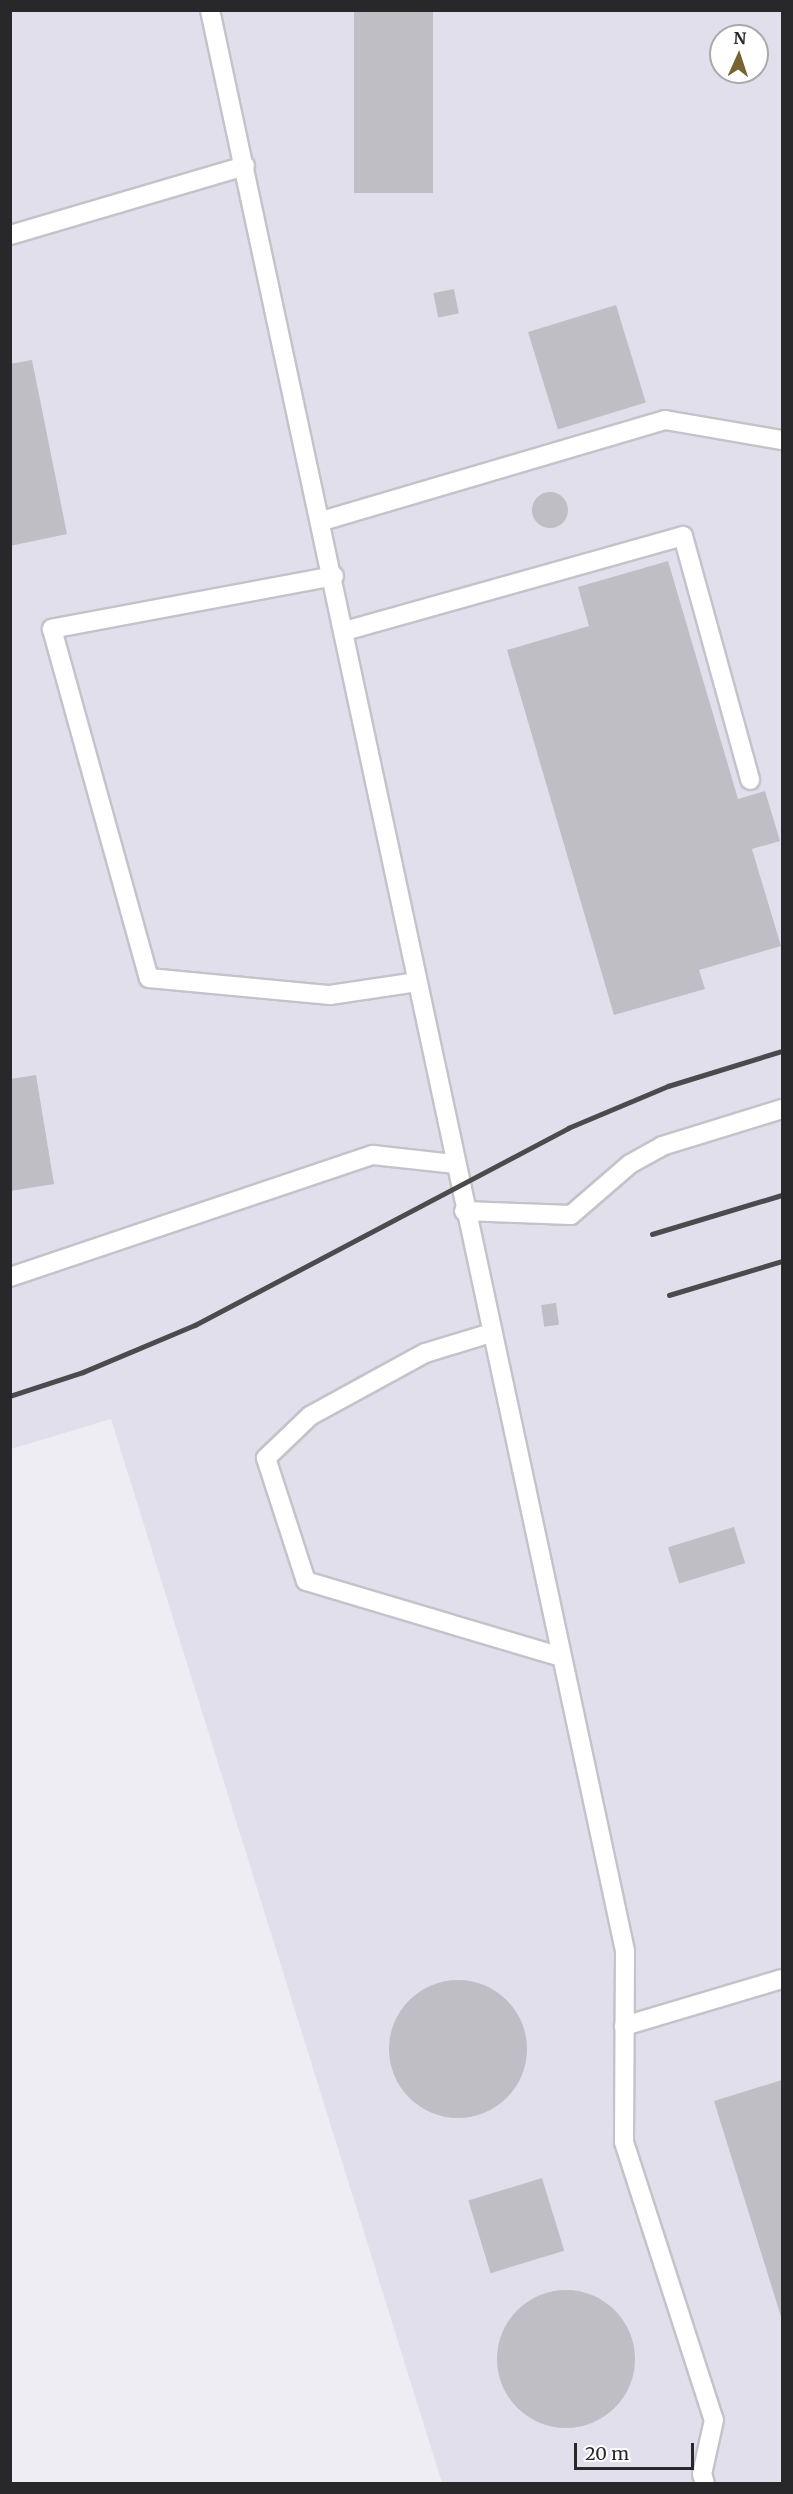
<!DOCTYPE html>
<html>
<head>
<meta charset="utf-8">
<style>
  body { margin:0 }
  #map { position:relative; width:793px; height:2494px; overflow:hidden; background:#eeedf3; font-family:Merriweather,serif }
  div>[style] { position:absolute }
  .built>* { inset:0; background:#e1dfec }
  .building>* { inset:0; background:#bfbec4; transform-origin:0 0 }
  .round { border-radius:50% }
  .roads { filter:drop-shadow(2px 0 #c4c3c9) drop-shadow(-2px 0 #c4c3c9) drop-shadow(0 2px #c4c3c9) drop-shadow(0 -2px #c4c3c9) }
  .lane>* { height:18px; margin:-9px; padding:0 9px; transform-origin:9px; border-radius:9px; background:#fff }
  .rail>* { height:4.5px; margin:-2.25px; padding:0 2.25px; transform-origin:2.25px; border-radius:2.25px; background:#4b4a4d }
  span { translate:-50% -50%; white-space:nowrap; text-align:center; line-height:1.15; -webkit-text-stroke:6px #fff; paint-order:stroke }
  .frame { position:absolute; inset:0; border:12px solid #282729; pointer-events:none }
  .north { position:absolute; left:709px; top:24px; width:60px; height:60px; box-sizing:border-box; background:#fff; border:2px solid #a9a9a9; border-radius:50%; rotate:3deg; font-size:16px; font-weight:700; line-height:24px; text-align:center; color:#282729 }
  .north::after { content:''; display:block; margin:auto; width:21px; height:27px; background:#796333; clip-path:polygon(50% 0,100% 100%,50% 72%,0 100%) }
  .scale { position:absolute; left:574px; top:2443px; width:120px; height:27px; box-sizing:border-box; border:3px solid #282729; border-top:0; padding-left:8px; font-size:18px; line-height:21px; white-space:nowrap; color:#282729; -webkit-text-stroke:4px #fff; paint-order:stroke }
</style>
</head>
<body>
<div id="map">
  <div class="built">
    <i style="clip-path:polygon(evenodd,11px 11px,782px 11px,782px 2483px,442px 2483px,111px 1419px,11px 1449px,11px 11px,721px 36px,757px 36px,757px 72px,721px 72px,721px 36px)"></i>
  </div>
  <div class="building">
    <i style="left:354px;top:10px;width:79px;height:183px"></i>
    <i style="left:454px;top:289px;width:25px;height:21px;rotate:79deg"></i>
    <i style="left:616px;top:305px;width:102px;height:92px;rotate:73deg"></i>
    <i style="clip-path:polygon(32px 360px,67px 534px,10px 546px,10px 364px)"></i>
    <i class="round" style="left:532px;top:492px;width:36px;height:36px"></i>
    <i style="clip-path:polygon(668px 561px,738px 799px,765px 791px,780px 841px,752px 849px,781px 946px,699px 970px,705px 989px,614px 1015px,507px 650px,589px 626px,578px 587px)"></i>
    <i style="clip-path:polygon(36px 1075px,54px 1184px,10px 1191px,10px 1079px)"></i>
    <i style="left:556px;top:1303px;width:22px;height:15px;rotate:82deg"></i>
    <i style="left:734px;top:1527px;width:38px;height:69px;rotate:73deg"></i>
    <i class="round" style="left:389px;top:1980px;width:138px;height:138px"></i>
    <i style="clip-path:polygon(782px 2080px,782px 2320px,714px 2101px)"></i>
    <i style="left:542px;top:2178px;width:76px;height:77px;rotate:73deg"></i>
    <i class="round" style="left:497px;top:2290px;width:138px;height:138px"></i>
  </div>
  <div class="roads">
    <div class="lane">
      <i style="left:210px;top:10px;width:1985px;rotate:77.93deg"></i>
      <i style="left:625px;top:1951px;width:191px;rotate:90.3deg"></i>
      <i style="left:624px;top:2142px;width:292px;rotate:72.1deg"></i>
      <i style="left:714px;top:2420px;width:55px;rotate:102.5deg"></i>
      <i style="left:702px;top:2474px;width:10px;rotate:73deg"></i>
      <i style="left:10px;top:235px;width:245px;rotate:-16.4deg"></i>
      <i style="left:322px;top:521px;width:358px;rotate:-16.4deg"></i>
      <i style="left:665px;top:420px;width:119px;rotate:9.7deg"></i>
      <i style="left:334px;top:576px;width:287px;rotate:169.4deg"></i>
      <i style="left:52px;top:629px;width:362px;rotate:74.5deg"></i>
      <i style="left:149px;top:978px;width:182px;rotate:5.4deg"></i>
      <i style="left:330px;top:995px;width:88px;rotate:-8.5deg"></i>
      <i style="left:345px;top:631px;width:351px;rotate:-15.7deg"></i>
      <i style="left:683px;top:536px;width:253px;rotate:74.6deg"></i>
      <i style="left:464px;top:1211px;width:107px;rotate:2.1deg"></i>
      <i style="left:571px;top:1215px;width:78px;rotate:-40.8deg"></i>
      <i style="left:630px;top:1164px;width:37px;rotate:-29deg"></i>
      <i style="left:662px;top:1146px;width:126px;rotate:-17.1deg"></i>
      <i style="left:10px;top:1277px;width:383px;rotate:-18.6deg"></i>
      <i style="left:373px;top:1155px;width:81px;rotate:6.3deg"></i>
      <i style="left:491px;top:1333px;width:69px;rotate:163.1deg"></i>
      <i style="left:425px;top:1353px;width:131px;rotate:151.3deg"></i>
      <i style="left:310px;top:1416px;width:61px;rotate:136.3deg"></i>
      <i style="left:266px;top:1458px;width:129px;rotate:72deg"></i>
      <i style="left:306px;top:1581px;width:266px;rotate:16.6deg"></i>
      <i style="left:624px;top:2026px;width:165px;rotate:-16.6deg"></i>
    </div>
  </div>
  <div class="rail">
    <i style="left:652px;top:1234px;width:136px;rotate:-16.7deg"></i>
    <i style="left:669px;top:1295px;width:118px;rotate:-16.7deg"></i>
    <i style="left:10px;top:1396px;width:77px;rotate:-18.2deg"></i>
    <i style="left:83px;top:1372px;width:121px;rotate:-22.8deg"></i>
    <i style="left:195px;top:1325px;width:422px;rotate:-27.8deg"></i>
    <i style="left:568px;top:1128px;width:108px;rotate:-22.8deg"></i>
    <i style="left:668px;top:1086px;width:119px;rotate:-17.1deg"></i>
  </div>
  <div class="frame"></div>
  <div class="north">N</div>
  <div class="scale">20 m</div>
</div>
</body>
</html>
